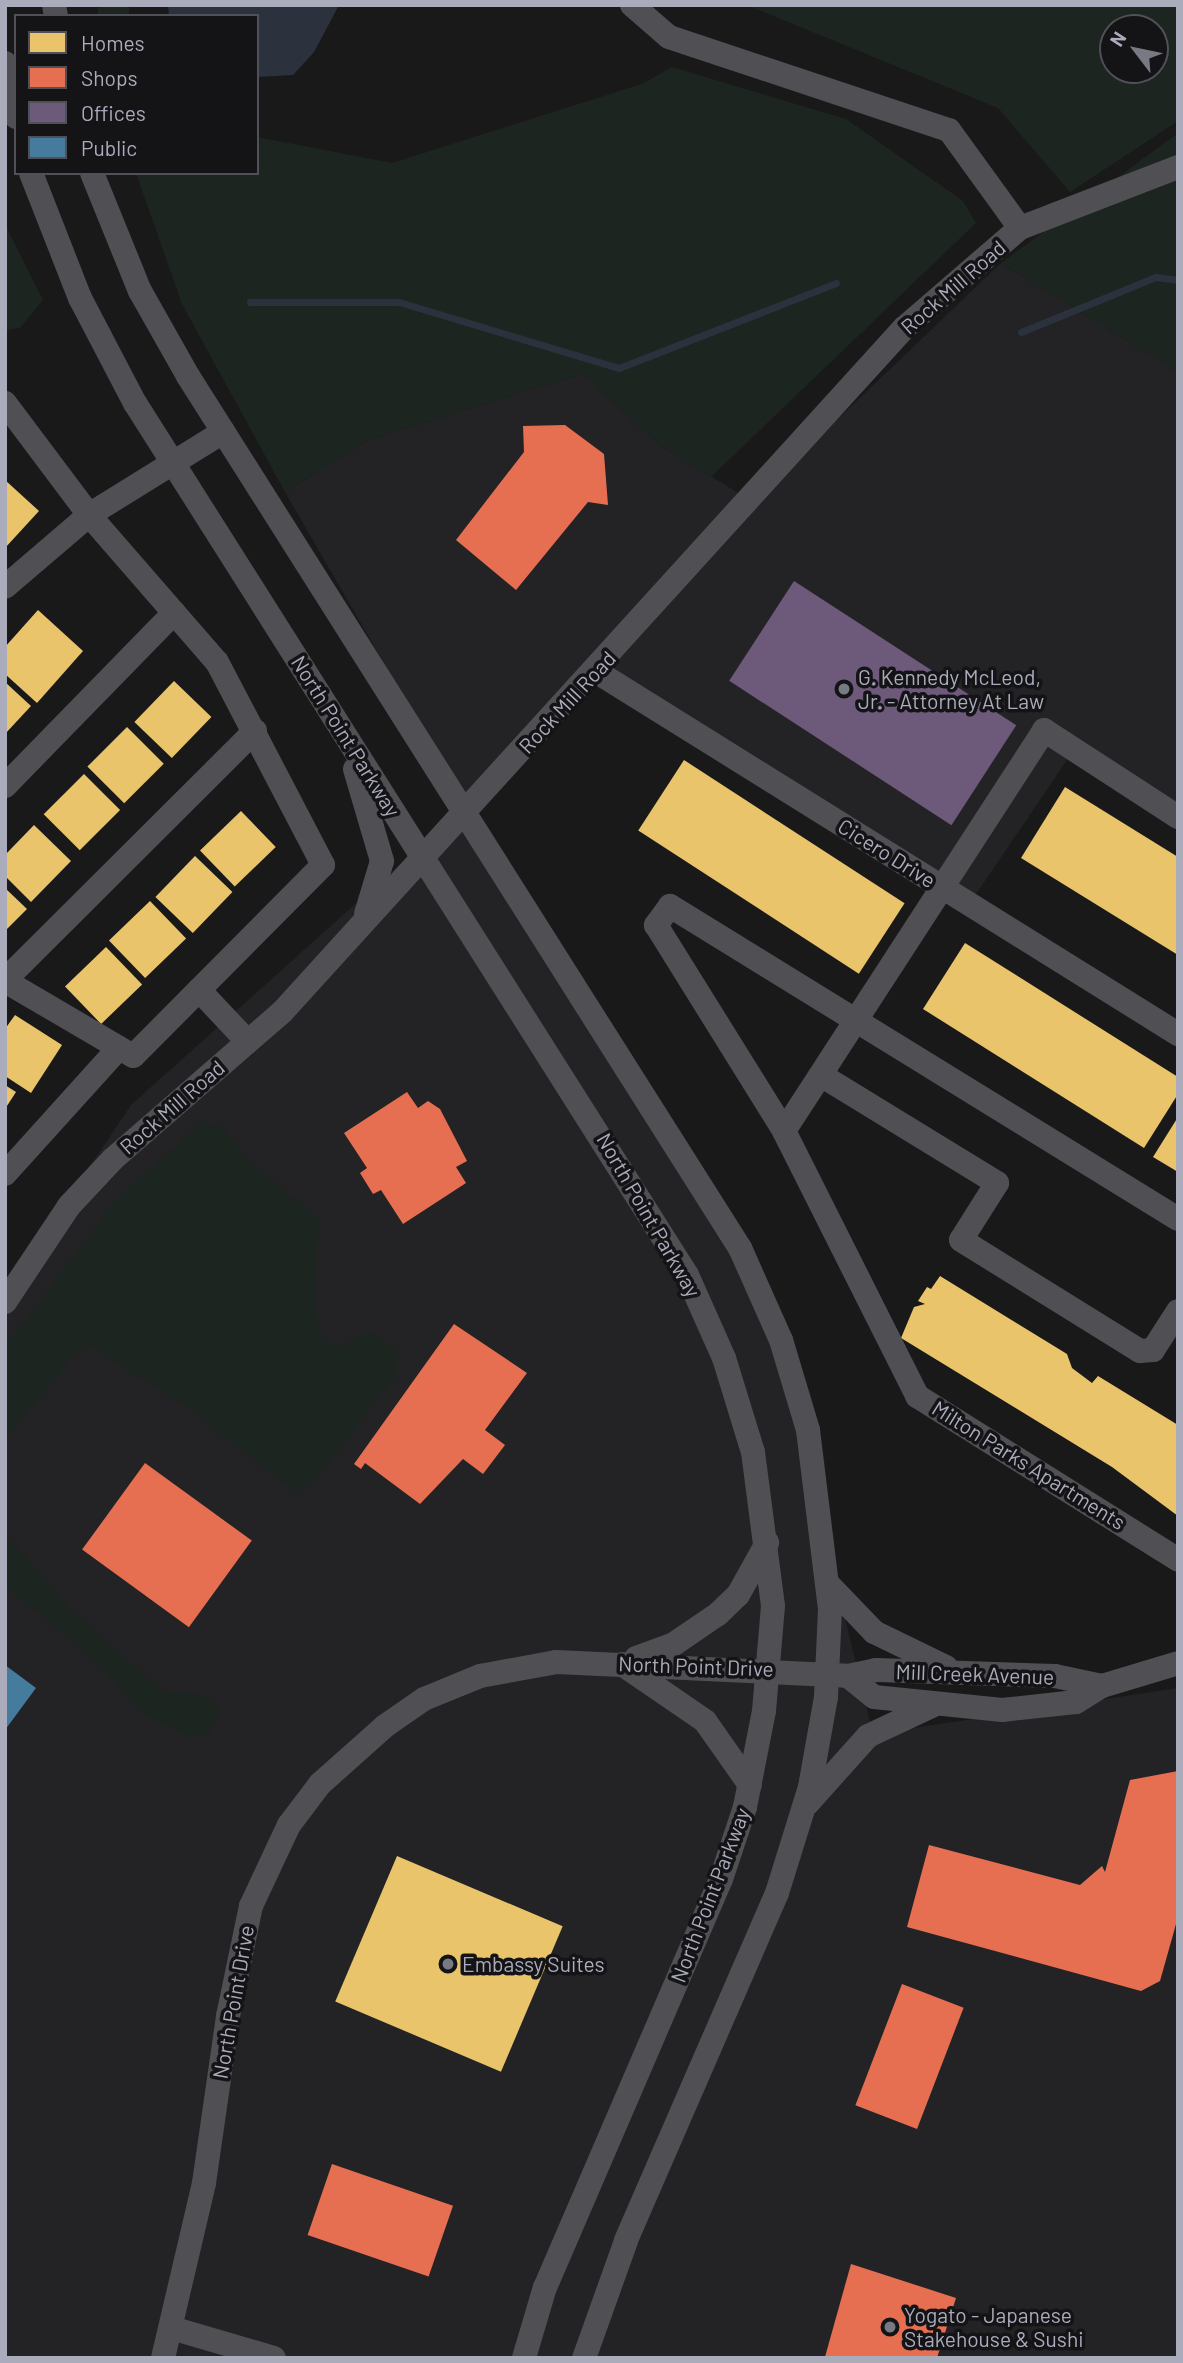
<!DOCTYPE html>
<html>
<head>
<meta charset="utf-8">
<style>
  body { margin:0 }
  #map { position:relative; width:1183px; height:2363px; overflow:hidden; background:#19191a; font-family:Barlow,sans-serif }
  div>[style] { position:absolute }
  .built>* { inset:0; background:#232326 }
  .green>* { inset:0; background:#1d2520; transform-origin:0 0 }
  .water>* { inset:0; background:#2b323d }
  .homes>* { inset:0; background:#e9c46a; transform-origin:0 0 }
  .shops>* { inset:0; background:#e76f51; transform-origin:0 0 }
  .offices>* { inset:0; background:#6d597a; transform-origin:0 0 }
  .public>* { inset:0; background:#457b9d }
  .stream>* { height:7px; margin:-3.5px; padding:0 3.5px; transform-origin:3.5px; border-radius:3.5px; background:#2b323d }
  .minor>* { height:24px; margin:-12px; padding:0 12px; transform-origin:12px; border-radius:12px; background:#4f4f54 }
  .dots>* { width:19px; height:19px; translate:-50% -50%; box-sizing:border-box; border:4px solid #141316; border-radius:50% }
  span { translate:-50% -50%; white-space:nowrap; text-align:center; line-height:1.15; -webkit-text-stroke:7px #141316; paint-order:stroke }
  .street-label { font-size:21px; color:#aaacbc }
  .poi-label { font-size:21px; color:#aaacbc }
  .left { translate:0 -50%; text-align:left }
  .frame { position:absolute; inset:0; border:7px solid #aaacbc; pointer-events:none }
  .legend { position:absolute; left:14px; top:14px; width:245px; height:161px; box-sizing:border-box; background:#141316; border:2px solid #505058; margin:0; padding:9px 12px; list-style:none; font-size:21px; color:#aaacbc }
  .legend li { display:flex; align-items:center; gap:14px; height:35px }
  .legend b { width:35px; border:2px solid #505058 }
  .north { position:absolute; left:1099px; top:14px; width:70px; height:70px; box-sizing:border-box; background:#141316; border:2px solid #505058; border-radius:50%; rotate:302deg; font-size:19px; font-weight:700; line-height:28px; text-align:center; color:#aaacbc }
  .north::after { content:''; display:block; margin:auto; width:24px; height:32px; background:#777983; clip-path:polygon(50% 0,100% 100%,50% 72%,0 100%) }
</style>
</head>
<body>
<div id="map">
  <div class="built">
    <i style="clip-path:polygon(1001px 263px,1178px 372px,1178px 828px,1071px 754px,968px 906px,591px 671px,466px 805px,764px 1284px,873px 1734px,1178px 1688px,1178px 2358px,5px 2358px,5px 1293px,131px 1105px,466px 805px,285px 492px,368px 440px,582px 374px,665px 449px,752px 501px)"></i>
  </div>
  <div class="green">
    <i style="left:98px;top:5px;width:31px;height:11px"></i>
    <i style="clip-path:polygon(evenodd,747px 5px,1178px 5px,1178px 121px,1070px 192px,998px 108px,747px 5px,1155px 28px,1155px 70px,1113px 70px,1113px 28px,1155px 28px)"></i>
    <i style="clip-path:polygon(672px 67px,846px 119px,963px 201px,976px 223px,711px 477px,665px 449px,582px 374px,368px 440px,285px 492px,182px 304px,136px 173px,257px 173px,257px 137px,392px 163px,642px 84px)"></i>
    <i style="clip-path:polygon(1178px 133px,1178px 372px,1001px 263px)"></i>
    <i style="clip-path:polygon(5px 224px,43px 300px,20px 328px,5px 330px)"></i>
    <i style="clip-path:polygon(202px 1121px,224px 1128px,250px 1162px,319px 1219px,314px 1305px,322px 1338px,337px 1348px,370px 1332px,398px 1350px,397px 1374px,318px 1477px,297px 1494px,192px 1411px,89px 1346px,73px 1356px,5px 1440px,5px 1348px,115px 1201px)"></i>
    <i style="clip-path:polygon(5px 1532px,72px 1611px,130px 1662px,166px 1692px,200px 1693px,221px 1711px,208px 1736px,188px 1737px,140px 1712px,100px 1665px,5px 1585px)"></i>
  </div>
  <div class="water">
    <i style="clip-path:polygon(168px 5px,339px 5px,314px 52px,293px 75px,257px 77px,257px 16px,169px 16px)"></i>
  </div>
  <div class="homes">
    <i style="clip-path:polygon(5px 480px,39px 511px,5px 548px)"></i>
    <i style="clip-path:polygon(38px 610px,83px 651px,37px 703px,5px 674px,5px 647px)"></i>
    <i style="left:174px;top:681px;width:52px;height:57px;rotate:44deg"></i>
    <i style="clip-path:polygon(5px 682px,31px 706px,5px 734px)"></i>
    <i style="left:127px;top:727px;width:52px;height:56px;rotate:45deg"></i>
    <i style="left:684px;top:760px;width:263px;height:84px;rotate:33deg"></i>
    <i style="left:84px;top:774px;width:51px;height:57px;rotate:45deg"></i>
    <i style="clip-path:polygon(1065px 787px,1178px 857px,1178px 955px,1021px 858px)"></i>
    <i style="left:241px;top:811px;width:50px;height:57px;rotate:46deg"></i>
    <i style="clip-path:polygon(34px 825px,71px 861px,31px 902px,5px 876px,5px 855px)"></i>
    <i style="left:195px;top:856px;width:52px;height:57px;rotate:44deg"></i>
    <i style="clip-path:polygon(5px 888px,27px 909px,5px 931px)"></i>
    <i style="left:150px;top:901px;width:52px;height:57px;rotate:46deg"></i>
    <i style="clip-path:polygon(965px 943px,1178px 1077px,1178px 1094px,1144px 1148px,923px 1009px)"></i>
    <i style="left:106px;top:947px;width:52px;height:57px;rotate:46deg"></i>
    <i style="clip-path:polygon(15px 1015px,62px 1045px,31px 1093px,5px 1076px,5px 1029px)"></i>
    <i style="clip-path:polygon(5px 1085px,16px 1092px,5px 1109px)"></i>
    <i style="clip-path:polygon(1178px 1117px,1178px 1172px,1153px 1157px)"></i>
    <i style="clip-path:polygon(940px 1276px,1067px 1354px,1072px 1368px,1092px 1383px,1098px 1376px,1178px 1425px,1178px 1516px,1112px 1467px,901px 1338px,914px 1307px,925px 1304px,918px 1301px,927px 1287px,931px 1289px)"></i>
    <i style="left:397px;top:1856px;width:180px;height:158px;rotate:23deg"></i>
  </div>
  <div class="shops">
    <i style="clip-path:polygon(565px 425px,604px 454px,608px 505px,588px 502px,516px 590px,456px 540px,524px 452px,523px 426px)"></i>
    <i style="clip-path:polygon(407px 1092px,418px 1108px,428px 1101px,440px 1109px,467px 1161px,456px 1167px,466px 1183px,403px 1224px,381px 1190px,373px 1194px,360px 1173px,367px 1168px,344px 1133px)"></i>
    <i style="clip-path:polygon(454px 1324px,527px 1373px,485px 1430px,505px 1445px,483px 1474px,463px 1459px,420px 1504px,365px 1463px,361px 1469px,354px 1464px)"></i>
    <i style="left:145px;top:1463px;width:132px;height:107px;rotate:36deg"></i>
    <i style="clip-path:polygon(1178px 1771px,1178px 1917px,1160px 1981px,1141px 1991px,907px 1927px,929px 1845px,1080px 1885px,1102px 1866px,1105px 1872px,1130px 1780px)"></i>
    <i style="left:902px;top:1984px;width:66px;height:130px;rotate:21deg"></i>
    <i style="left:332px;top:2164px;width:128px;height:75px;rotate:19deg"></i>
    <i style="clip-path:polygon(851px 2264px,956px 2298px,937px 2358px,825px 2357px)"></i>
  </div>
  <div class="offices">
    <i style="left:794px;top:581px;width:265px;height:119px;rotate:33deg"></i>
  </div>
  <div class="public">
    <i style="clip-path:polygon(5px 1665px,36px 1688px,5px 1730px)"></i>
  </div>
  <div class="stream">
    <i style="left:250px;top:302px;width:149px"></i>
    <i style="left:399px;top:302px;width:230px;rotate:16.7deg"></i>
    <i style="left:619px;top:368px;width:233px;rotate:-21.4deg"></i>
    <i style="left:1021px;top:332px;width:146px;rotate:-22.2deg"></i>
    <i style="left:1156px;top:277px;width:22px;rotate:8deg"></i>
  </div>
  <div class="minor">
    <i style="left:54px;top:5px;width:11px;rotate:80deg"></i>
    <i style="left:632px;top:5px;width:49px;rotate:40.9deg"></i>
    <i style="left:669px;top:37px;width:295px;rotate:18.4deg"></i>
    <i style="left:949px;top:130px;width:121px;rotate:54.1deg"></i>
    <i style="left:5px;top:63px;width:55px;rotate:78.5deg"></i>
    <i style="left:31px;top:173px;width:134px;rotate:68.6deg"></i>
    <i style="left:80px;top:298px;width:119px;rotate:62.4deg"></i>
    <i style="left:135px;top:403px;width:1032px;rotate:57.67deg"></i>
    <i style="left:687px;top:1275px;width:91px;rotate:66deg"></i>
    <i style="left:724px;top:1358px;width:98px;rotate:72.9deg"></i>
    <i style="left:753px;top:1452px;width:155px;rotate:82.6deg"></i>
    <i style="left:773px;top:1606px;width:105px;rotate:94.9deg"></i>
    <i style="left:764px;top:1711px;width:98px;rotate:101.2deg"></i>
    <i style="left:745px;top:1807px;width:76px;rotate:108.4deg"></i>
    <i style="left:721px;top:1879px;width:444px;rotate:113.3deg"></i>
    <i style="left:545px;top:2287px;width:74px;rotate:106.5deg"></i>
    <i style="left:92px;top:173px;width:127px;rotate:67.9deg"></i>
    <i style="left:140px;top:291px;width:98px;rotate:60.5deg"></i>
    <i style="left:188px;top:376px;width:1032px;rotate:57.67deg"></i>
    <i style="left:740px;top:1248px;width:101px;rotate:66deg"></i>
    <i style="left:781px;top:1340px;width:94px;rotate:73.3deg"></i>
    <i style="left:808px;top:1430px;width:180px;rotate:83deg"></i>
    <i style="left:830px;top:1609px;width:88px;rotate:92.6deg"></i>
    <i style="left:826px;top:1697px;width:91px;rotate:100.1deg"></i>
    <i style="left:810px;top:1787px;width:111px;rotate:107.3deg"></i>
    <i style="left:777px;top:1893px;width:379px;rotate:113.5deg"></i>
    <i style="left:626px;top:2241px;width:124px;rotate:109.7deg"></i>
    <i style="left:5px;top:403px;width:140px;rotate:53.1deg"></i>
    <i style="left:89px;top:515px;width:195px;rotate:49deg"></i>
    <i style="left:217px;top:662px;width:229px;rotate:62.4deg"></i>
    <i style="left:323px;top:865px;width:269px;rotate:134.8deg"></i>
    <i style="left:133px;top:1056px;width:148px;rotate:-149.6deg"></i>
    <i style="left:5px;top:587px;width:111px;rotate:-40.6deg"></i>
    <i style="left:89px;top:515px;width:158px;rotate:-31.8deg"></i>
    <i style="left:597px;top:672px;width:685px;rotate:31.93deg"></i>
    <i style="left:355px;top:769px;width:96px;rotate:73.6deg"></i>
    <i style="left:382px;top:861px;width:55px;rotate:106.8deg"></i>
    <i style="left:5px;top:786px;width:242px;rotate:-45.7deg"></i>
    <i style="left:5px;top:980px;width:353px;rotate:-44.9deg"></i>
    <i style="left:199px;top:990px;width:71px;rotate:46.7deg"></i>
    <i style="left:824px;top:1077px;width:203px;rotate:31.5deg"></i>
    <i style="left:997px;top:1183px;width:67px;rotate:122.3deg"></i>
    <i style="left:961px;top:1240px;width:211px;rotate:31.8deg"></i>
    <i style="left:1140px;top:1351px;width:13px;rotate:-4deg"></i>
    <i style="left:1153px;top:1350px;width:46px;rotate:-57.3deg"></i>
    <i style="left:784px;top:1131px;width:478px;rotate:-57deg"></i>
    <i style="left:1044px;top:730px;width:160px;rotate:33deg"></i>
    <i style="left:5px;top:1174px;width:170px;rotate:-47.9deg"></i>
    <i style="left:1178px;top:1219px;width:597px;rotate:-148.36deg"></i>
    <i style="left:670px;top:906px;width:24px;rotate:126deg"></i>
    <i style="left:656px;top:925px;width:243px;rotate:58.1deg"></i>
    <i style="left:784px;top:1131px;width:297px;rotate:63.3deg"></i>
    <i style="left:917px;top:1396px;width:308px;rotate:32.1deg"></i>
    <i style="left:5px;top:1302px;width:115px;rotate:-56.3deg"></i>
    <i style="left:69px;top:1206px;width:64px;rotate:-46.9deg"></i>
    <i style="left:113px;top:1159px;width:225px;rotate:-41deg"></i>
    <i style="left:283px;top:1011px;width:923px;rotate:-47.72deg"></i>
    <i style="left:904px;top:328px;width:153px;rotate:-40.8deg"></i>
    <i style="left:1020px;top:228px;width:169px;rotate:-21.1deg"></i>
    <i style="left:829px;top:1585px;width:65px;rotate:46.2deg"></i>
    <i style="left:874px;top:1632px;width:80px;rotate:25.9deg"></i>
    <i style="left:636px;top:1658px;width:40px;rotate:-20.2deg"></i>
    <i style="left:674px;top:1644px;width:53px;rotate:-34.3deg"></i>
    <i style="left:718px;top:1614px;width:28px;rotate:-44deg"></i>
    <i style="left:738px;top:1595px;width:60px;rotate:-60.9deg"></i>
    <i style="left:622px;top:1664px;width:101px;rotate:34.5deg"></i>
    <i style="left:705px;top:1721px;width:78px;rotate:54.9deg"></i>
    <i style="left:848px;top:1676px;width:33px;rotate:39deg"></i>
    <i style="left:874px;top:1697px;width:129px;rotate:5.8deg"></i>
    <i style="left:1002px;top:1710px;width:74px;rotate:-6.2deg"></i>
    <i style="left:1076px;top:1702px;width:31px;rotate:-32deg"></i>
    <i style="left:1102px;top:1686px;width:79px;rotate:-16.8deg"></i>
    <i style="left:808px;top:1803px;width:90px;rotate:-48.2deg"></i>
    <i style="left:868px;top:1736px;width:73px;rotate:-25.2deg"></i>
    <i style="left:175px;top:2329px;width:103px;rotate:16.3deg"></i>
    <i style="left:163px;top:2358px;width:180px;rotate:-76.8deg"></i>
    <i style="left:204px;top:2183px;width:169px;rotate:-81.8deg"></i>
    <i style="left:228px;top:2016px;width:112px;rotate:-78.2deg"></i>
    <i style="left:251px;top:1906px;width:89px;rotate:-64.9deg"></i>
    <i style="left:289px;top:1825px;width:51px;rotate:-52.9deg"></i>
    <i style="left:320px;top:1784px;width:87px;rotate:-41.7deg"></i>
    <i style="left:385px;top:1726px;width:47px;rotate:-34.7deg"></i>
    <i style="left:424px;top:1699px;width:61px;rotate:-22.3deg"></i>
    <i style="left:480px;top:1676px;width:77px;rotate:-10.4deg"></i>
    <i style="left:556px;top:1662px;width:292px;rotate:2.7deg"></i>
    <i style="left:848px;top:1676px;width:29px;rotate:-12deg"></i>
    <i style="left:876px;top:1670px;width:179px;rotate:1.9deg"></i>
    <i style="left:1055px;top:1676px;width:48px;rotate:12deg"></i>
  </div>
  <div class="dots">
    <i style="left:844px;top:689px;background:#777983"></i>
    <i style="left:448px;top:1964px;background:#777983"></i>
    <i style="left:890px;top:2327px;background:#777983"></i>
  </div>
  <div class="street-label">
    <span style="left:953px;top:287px;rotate:-41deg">Rock Mill Road</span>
    <span style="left:567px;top:702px;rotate:-47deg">Rock Mill Road</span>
    <span style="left:346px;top:736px;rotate:58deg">North Point Parkway</span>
    <span style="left:887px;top:853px;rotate:32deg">Cicero Drive</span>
    <span style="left:172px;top:1107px;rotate:-41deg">Rock Mill Road</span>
    <span style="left:649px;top:1215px;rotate:60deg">North Point Parkway</span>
    <span style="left:1029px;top:1465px;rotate:32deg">Milton Parks Apartments</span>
    <span style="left:696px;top:1666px;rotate:2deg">North Point Drive</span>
    <span style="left:975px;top:1674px;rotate:2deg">Mill Creek Avenue</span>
    <span style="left:710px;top:1895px;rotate:-69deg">North Point Parkway</span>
    <span style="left:233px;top:2002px;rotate:-80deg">North Point Drive</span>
  </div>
  <div class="poi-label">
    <span class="left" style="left:858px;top:689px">G. Kennedy McLeod,<br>Jr. - Attorney At Law</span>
    <span class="left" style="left:462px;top:1964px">Embassy Suites</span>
    <span class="left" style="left:904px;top:2327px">Yogato - Japanese<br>Stakehouse &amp; Sushi</span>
  </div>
  <div class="frame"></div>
  <ul class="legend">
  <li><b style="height:19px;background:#e9c46a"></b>Homes</li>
  <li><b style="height:19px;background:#e76f51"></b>Shops</li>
  <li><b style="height:19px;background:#6d597a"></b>Offices</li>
  <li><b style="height:19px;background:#457b9d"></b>Public</li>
  </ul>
  <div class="north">N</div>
</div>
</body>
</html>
